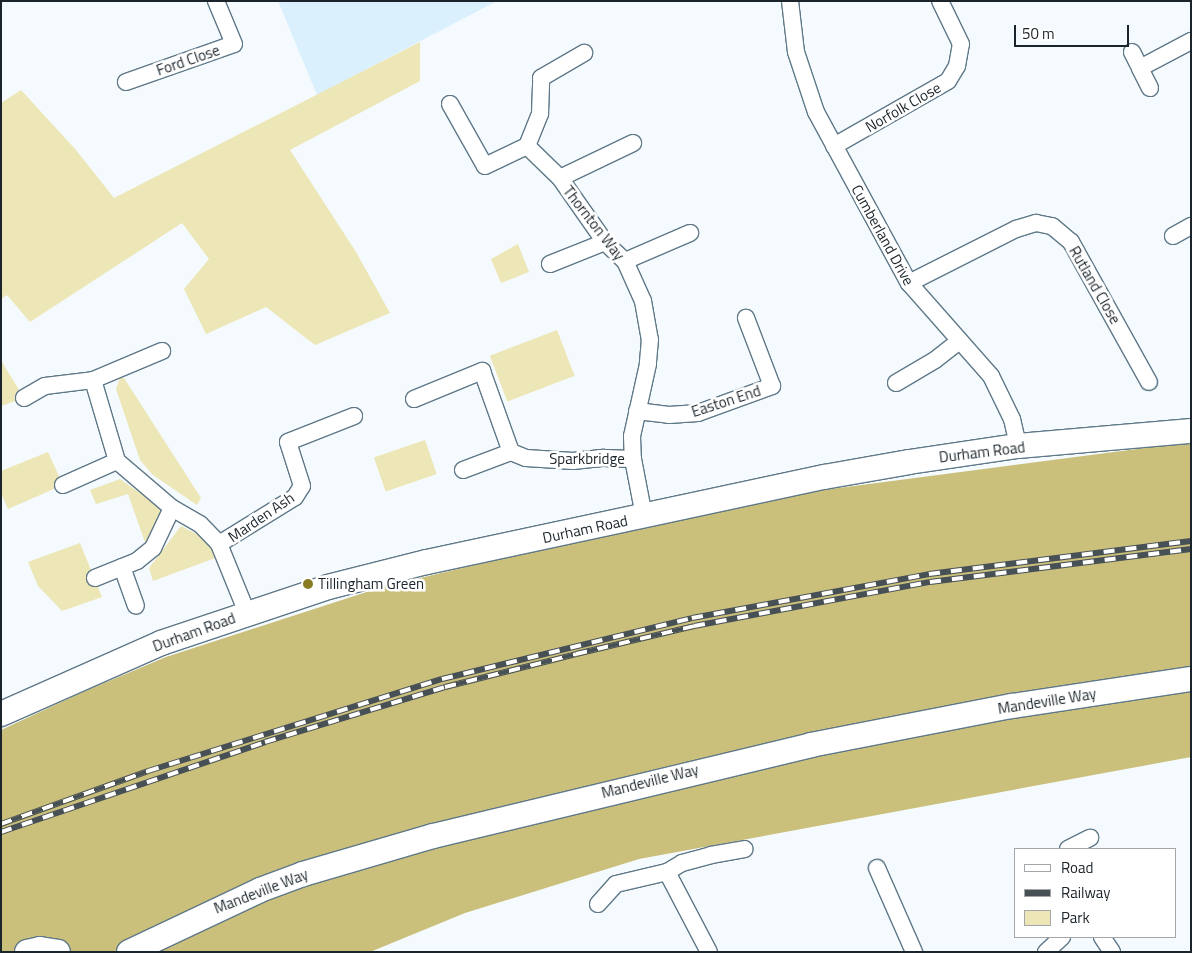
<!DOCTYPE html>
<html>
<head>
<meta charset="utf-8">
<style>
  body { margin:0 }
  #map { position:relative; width:1192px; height:953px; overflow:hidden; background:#f4fafd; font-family:"Titillium Web",sans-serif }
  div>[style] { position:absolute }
  .built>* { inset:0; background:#dbf0fd }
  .green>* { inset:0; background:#ede6b6; transform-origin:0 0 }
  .forest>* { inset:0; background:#cabf7b }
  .roads { filter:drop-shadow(1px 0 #5f7888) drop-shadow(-1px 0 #5f7888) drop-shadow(0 1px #5f7888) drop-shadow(0 -1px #5f7888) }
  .street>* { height:16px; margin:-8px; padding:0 8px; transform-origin:8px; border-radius:8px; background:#fff }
  .secondary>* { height:24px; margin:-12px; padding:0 12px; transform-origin:12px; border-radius:12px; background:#fff }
  .rail>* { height:5.5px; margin-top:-2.75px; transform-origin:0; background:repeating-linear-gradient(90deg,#fff 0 11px,#475055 0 22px); box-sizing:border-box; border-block:1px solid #475055 }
  .dots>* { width:14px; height:14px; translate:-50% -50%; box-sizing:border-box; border:2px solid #fff; border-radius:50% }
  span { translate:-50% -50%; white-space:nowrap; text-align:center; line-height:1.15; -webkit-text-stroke:5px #fff; paint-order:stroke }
  .street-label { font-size:15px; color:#1a242a }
  .poi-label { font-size:15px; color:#1a242a }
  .left { translate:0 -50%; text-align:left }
  .frame { position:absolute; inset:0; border:2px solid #1a242a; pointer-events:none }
  .legend { position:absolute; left:1014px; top:848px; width:162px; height:90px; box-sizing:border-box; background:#fff; border:1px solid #a3a7aa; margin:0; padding:6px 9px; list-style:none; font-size:15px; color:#1a242a }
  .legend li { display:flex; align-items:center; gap:10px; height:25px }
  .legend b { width:25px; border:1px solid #a3a7aa }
  .scale { position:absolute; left:1014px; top:25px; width:115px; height:22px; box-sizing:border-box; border:2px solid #1a242a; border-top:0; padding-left:6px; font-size:15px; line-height:18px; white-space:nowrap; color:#1a242a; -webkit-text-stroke:4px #fff; paint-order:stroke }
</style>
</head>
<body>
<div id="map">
  <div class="built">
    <i style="clip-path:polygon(278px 1px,497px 1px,317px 95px)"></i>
  </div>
  <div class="green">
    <i style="clip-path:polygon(420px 42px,420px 81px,290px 150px,356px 252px,390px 313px,315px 345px,266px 307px,206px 334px,184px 289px,209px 259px,182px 223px,30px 322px,7px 295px,1px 299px,1px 103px,21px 90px,76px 150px,114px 198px)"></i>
    <i style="clip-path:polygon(518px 244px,529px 272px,501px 283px,491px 259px)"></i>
    <i style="left:557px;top:330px;width:49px;height:72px;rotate:69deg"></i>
    <i style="clip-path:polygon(2px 362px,24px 398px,1px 406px,1px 363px)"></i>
    <i style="clip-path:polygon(120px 378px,124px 378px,201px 498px,197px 505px,153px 475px,140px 460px,116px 389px)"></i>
    <i style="left:425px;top:440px;width:36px;height:54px;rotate:71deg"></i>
    <i style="clip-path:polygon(48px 452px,63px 485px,8px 509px,1px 493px,1px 471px)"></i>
    <i style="clip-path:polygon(120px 479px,160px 507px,161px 512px,146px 545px,128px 494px,96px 504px,90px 490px)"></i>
    <i style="clip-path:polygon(181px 526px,204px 538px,218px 557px,153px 581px,149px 568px)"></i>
    <i style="clip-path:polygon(80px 543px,102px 597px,62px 611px,38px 586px,28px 562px)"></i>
  </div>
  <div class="forest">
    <i style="clip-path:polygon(1191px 442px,1191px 757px,639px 859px,465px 913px,370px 952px,1px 952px,1px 730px,83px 692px,166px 657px,382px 587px,602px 535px,808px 492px)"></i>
  </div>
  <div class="roads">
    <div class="street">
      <i style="left:790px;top:1px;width:51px;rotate:83.3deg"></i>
      <i style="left:796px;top:52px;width:63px;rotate:71.6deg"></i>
      <i style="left:816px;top:112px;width:195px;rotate:61.5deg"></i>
      <i style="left:909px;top:283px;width:124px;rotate:48.6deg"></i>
      <i style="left:991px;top:376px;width:48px;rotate:64deg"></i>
      <i style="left:1012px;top:419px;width:28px;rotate:77deg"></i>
      <i style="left:1132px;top:52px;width:18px;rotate:63deg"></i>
      <i style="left:126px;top:82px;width:114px;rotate:-19.4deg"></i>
      <i style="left:234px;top:44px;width:47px;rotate:-112.7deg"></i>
      <i style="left:1150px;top:88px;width:22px;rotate:-117deg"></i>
      <i style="left:1140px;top:68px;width:58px;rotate:-27.9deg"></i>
      <i style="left:450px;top:104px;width:71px;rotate:60.6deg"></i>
      <i style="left:485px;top:166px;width:47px;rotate:-25.5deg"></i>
      <i style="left:527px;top:146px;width:46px;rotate:44.1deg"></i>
      <i style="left:560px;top:178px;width:78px;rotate:54.9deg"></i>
      <i style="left:605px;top:242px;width:28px;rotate:44deg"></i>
      <i style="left:625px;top:261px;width:44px;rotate:65.8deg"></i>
      <i style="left:643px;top:301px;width:39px;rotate:80deg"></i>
      <i style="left:650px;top:339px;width:25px;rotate:95deg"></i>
      <i style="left:648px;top:364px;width:74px;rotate:102.5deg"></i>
      <i style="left:632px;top:436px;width:23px;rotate:88deg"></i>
      <i style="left:633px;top:459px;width:58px;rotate:79.1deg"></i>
      <i style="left:527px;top:146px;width:35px;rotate:-68deg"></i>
      <i style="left:540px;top:114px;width:36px;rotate:-88deg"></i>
      <i style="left:541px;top:78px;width:50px;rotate:-30.2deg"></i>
      <i style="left:834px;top:146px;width:131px;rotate:-29.7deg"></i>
      <i style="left:948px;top:81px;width:17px;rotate:-59deg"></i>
      <i style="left:957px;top:66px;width:22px;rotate:-80deg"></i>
      <i style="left:961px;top:44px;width:48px;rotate:-116deg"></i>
      <i style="left:560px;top:178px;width:81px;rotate:-25.6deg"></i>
      <i style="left:1173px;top:236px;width:21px;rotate:-29deg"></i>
      <i style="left:625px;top:261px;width:71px;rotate:-23.3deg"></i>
      <i style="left:550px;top:264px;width:59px;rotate:-21.8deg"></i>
      <i style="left:909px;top:283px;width:120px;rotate:-26.8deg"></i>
      <i style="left:1016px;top:229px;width:21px;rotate:-17deg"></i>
      <i style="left:1036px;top:223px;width:16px;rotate:11deg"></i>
      <i style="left:1052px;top:226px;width:25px;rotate:40deg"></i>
      <i style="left:1071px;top:242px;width:160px;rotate:60.9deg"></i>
      <i style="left:93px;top:380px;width:84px;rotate:73.5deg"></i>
      <i style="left:117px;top:461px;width:72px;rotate:40.5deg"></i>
      <i style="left:172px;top:508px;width:32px;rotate:30deg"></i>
      <i style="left:200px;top:524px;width:28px;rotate:46deg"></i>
      <i style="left:219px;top:544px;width:74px;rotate:67.9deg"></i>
      <i style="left:896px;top:383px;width:45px;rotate:-30.5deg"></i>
      <i style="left:935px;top:360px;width:31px;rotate:-38deg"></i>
      <i style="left:24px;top:398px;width:24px;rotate:-30deg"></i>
      <i style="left:45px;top:386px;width:48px;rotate:-7.1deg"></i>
      <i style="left:93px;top:380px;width:75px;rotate:-22.8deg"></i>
      <i style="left:414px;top:399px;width:74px;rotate:-22.4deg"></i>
      <i style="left:482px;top:371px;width:86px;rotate:70.3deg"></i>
      <i style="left:637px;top:411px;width:32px;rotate:7deg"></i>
      <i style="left:669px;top:415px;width:29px;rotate:-4deg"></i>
      <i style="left:698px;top:413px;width:79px;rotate:-20deg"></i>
      <i style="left:772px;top:386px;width:73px;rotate:-110.9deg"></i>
      <i style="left:463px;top:470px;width:51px;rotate:-20.6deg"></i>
      <i style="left:511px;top:452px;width:16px;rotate:22deg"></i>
      <i style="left:526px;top:458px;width:47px;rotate:3.7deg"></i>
      <i style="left:573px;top:461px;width:31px;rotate:-6deg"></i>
      <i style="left:604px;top:458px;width:29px;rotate:2deg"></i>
      <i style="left:63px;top:485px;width:59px;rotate:-24deg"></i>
      <i style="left:219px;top:544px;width:89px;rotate:-31.7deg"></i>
      <i style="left:295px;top:497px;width:13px;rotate:-58deg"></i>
      <i style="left:302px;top:486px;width:46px;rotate:-107.7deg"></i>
      <i style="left:288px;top:442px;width:71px;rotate:-21.5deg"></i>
      <i style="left:122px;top:567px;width:41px;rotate:70.3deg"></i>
      <i style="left:95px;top:578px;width:45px;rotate:-22deg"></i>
      <i style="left:137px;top:561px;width:21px;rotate:-39deg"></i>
      <i style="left:153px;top:548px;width:44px;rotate:-64.6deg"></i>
      <i style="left:1068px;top:849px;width:25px;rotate:-27deg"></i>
      <i style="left:877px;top:868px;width:92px;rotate:66.2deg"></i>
      <i style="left:667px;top:872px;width:90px;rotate:62.3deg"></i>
      <i style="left:598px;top:904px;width:27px;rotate:-48deg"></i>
      <i style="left:616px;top:884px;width:52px;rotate:-13.2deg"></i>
      <i style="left:667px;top:872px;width:17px;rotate:-31deg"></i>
      <i style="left:682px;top:863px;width:30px;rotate:-15deg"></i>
      <i style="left:711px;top:855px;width:34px;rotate:-10deg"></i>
      <i style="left:1102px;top:937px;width:18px;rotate:56deg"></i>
      <i style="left:1046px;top:952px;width:22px;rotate:-43deg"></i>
    </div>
    <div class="secondary">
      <i style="left:1px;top:714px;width:175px;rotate:-23.9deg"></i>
      <i style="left:161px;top:643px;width:176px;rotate:-18.5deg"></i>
      <i style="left:328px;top:587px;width:102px;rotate:-14.2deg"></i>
      <i style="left:427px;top:562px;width:406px;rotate:-12.1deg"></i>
      <i style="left:824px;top:477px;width:86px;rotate:-10deg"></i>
      <i style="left:909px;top:462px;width:110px;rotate:-8.4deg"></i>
      <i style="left:1018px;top:446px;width:174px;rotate:-5deg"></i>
      <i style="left:27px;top:952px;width:13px;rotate:-13deg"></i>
      <i style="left:40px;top:949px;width:18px;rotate:9deg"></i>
      <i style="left:129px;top:952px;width:145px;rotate:-25.3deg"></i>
      <i style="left:260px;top:890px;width:46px;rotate:-20.4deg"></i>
      <i style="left:303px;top:874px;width:135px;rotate:-16.3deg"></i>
      <i style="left:433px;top:836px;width:389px;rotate:-13.5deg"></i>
      <i style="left:811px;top:745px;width:205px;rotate:-11deg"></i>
      <i style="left:1012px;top:706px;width:181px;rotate:-8.6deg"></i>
    </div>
  </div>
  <div class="rail">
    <i style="left:1px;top:824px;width:156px;rotate:-19.8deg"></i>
    <i style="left:148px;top:771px;width:308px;rotate:-17.4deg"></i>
    <i style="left:442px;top:679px;width:257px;rotate:-13.7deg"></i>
    <i style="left:692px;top:618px;width:241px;rotate:-10.5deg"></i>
    <i style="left:929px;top:574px;width:264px;rotate:-7.2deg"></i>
    <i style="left:1px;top:832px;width:279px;rotate:-18.8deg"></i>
    <i style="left:265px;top:742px;width:188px;rotate:-17deg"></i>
    <i style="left:445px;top:687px;width:135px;rotate:-14.1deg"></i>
    <i style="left:576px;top:654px;width:121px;rotate:-13.3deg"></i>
    <i style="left:694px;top:626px;width:240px;rotate:-10.6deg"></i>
    <i style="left:930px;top:582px;width:263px;rotate:-7.2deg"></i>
  </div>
  <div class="dots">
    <i style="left:308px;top:584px;background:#8a7c22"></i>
  </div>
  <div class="street-label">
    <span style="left:188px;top:60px;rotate:-19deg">Ford Close</span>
    <span style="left:903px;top:107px;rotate:-30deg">Norfolk Close</span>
    <span style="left:594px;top:223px;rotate:52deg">Thornton Way</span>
    <span style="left:883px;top:235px;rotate:61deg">Cumberland Drive</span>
    <span style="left:1095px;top:285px;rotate:60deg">Rutland Close</span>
    <span style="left:726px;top:401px;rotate:-18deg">Easton End</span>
    <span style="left:982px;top:452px;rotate:-7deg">Durham Road</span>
    <span style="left:587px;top:459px">Sparkbridge</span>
    <span style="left:261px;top:517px;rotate:-34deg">Marden Ash</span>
    <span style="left:585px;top:529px;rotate:-12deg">Durham Road</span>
    <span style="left:194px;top:632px;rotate:-20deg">Durham Road</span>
    <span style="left:1047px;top:701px;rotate:-9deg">Mandeville Way</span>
    <span style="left:650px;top:781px;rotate:-14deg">Mandeville Way</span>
    <span style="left:261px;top:891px;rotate:-21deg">Mandeville Way</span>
  </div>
  <div class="poi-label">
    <span class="left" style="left:318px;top:584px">Tillingham Green</span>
  </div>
  <div class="frame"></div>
  <ul class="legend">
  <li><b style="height:6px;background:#fff"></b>Road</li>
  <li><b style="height:6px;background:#475055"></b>Railway</li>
  <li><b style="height:14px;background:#ede6b6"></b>Park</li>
  </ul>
  <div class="scale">50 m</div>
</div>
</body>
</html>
